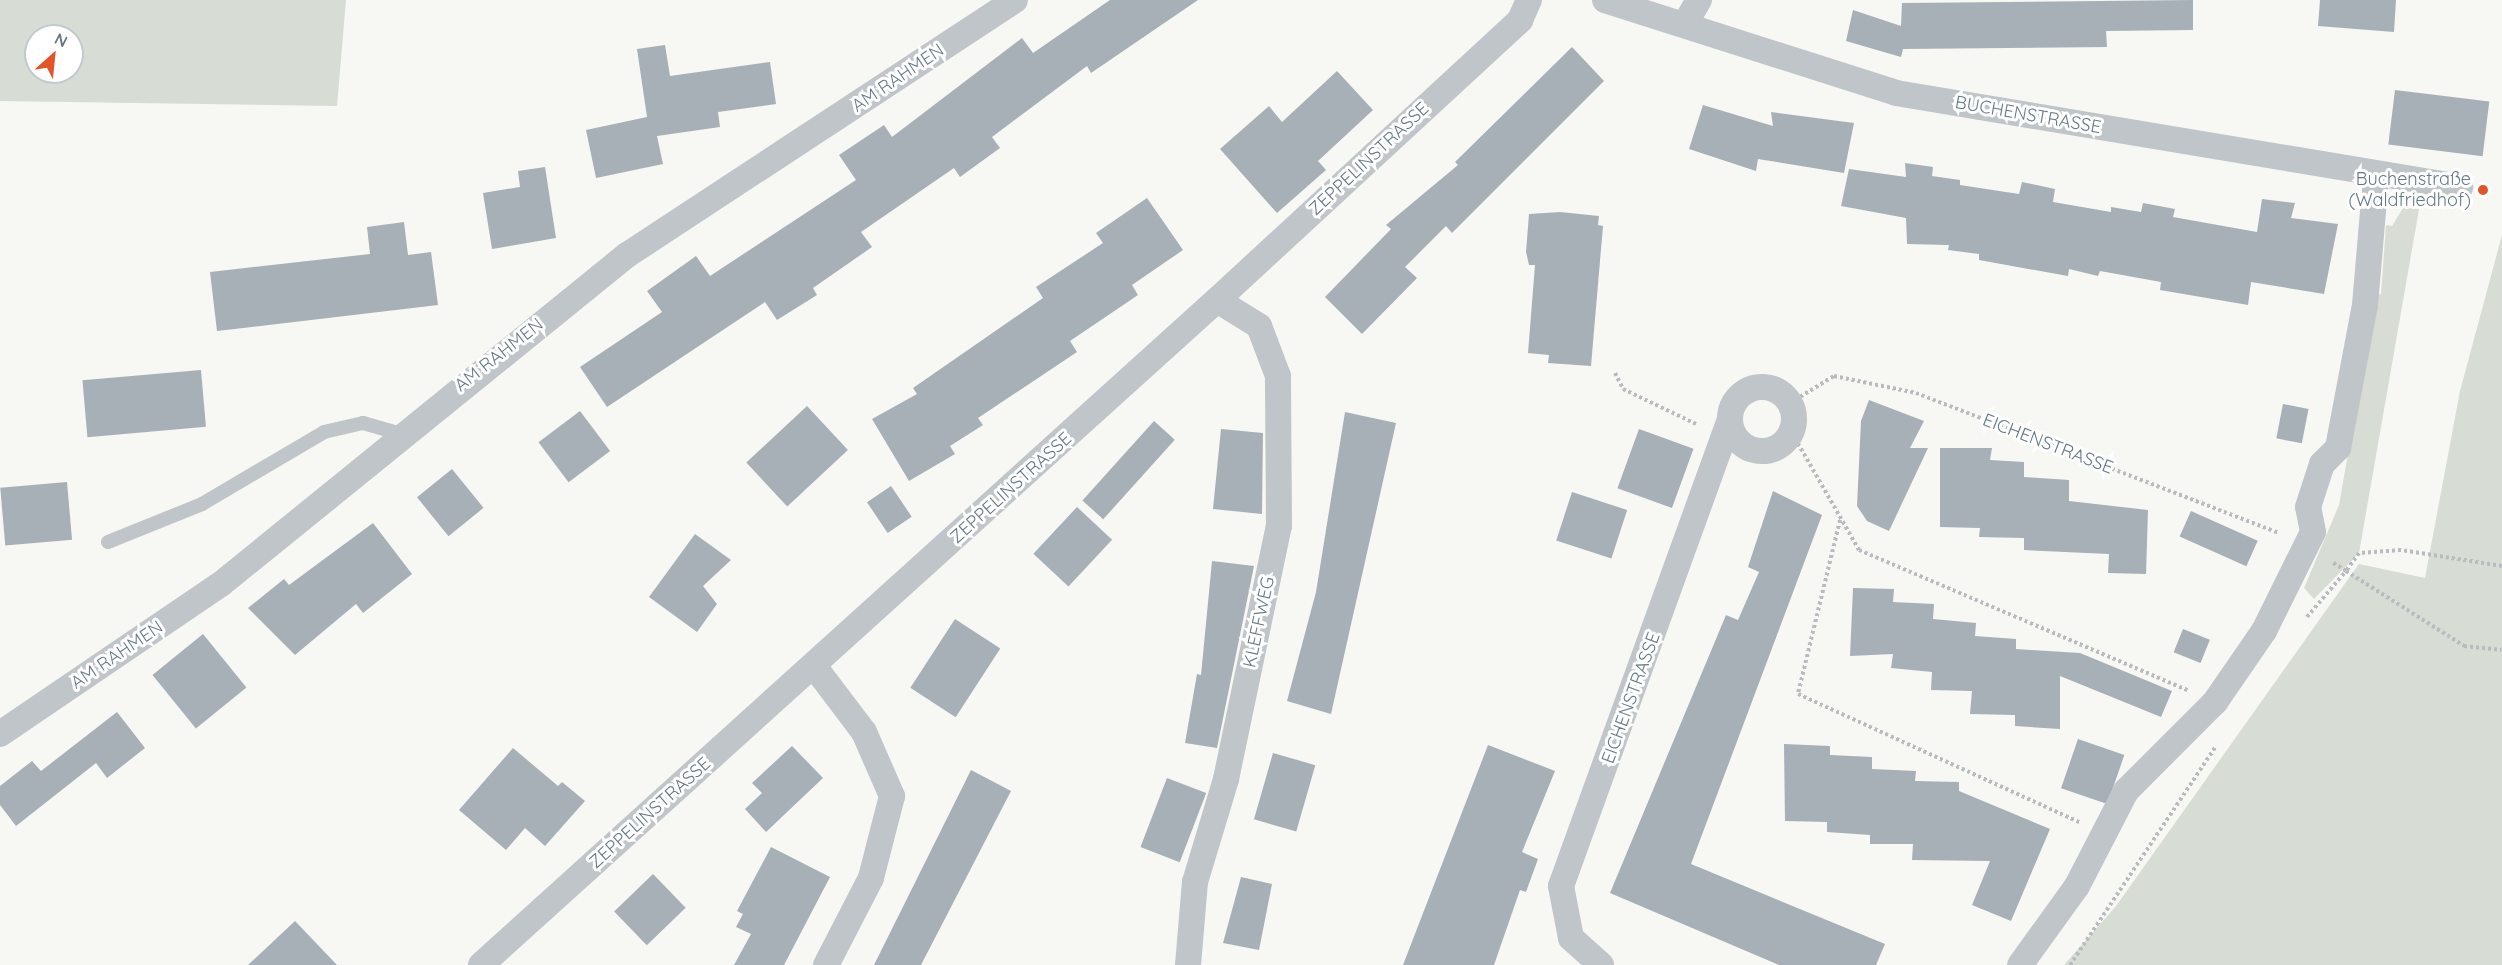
<!DOCTYPE html>
<html>
<head>
<meta charset="utf-8">
<style>
  body { margin:0 }
  #map { position:relative; width:2502px; height:965px; overflow:hidden; background:#f7f7f4; font-family:Quicksand,sans-serif }
  div>[style] { position:absolute }
  .green>* { inset:0; background:#d7dcd4 }
  .building>* { inset:0; background:#a7b0b6; transform-origin:0 0 }
  .path>* { height:4px; margin-top:-2px; transform-origin:0; background:repeating-linear-gradient(90deg,#b8bcbf 0 3px,transparent 0 6px) }
  .lane>* { height:14px; margin:-7px; padding:0 7px; transform-origin:7px; border-radius:7px; background:#c0c5c9 }
  .street>* { height:26px; margin:-13px; padding:0 13px; transform-origin:13px; border-radius:13px; background:#c0c5c9 }
  .street>.ring { margin:-13px; padding:0; box-sizing:content-box; background:none; border:26px solid #c0c5c9; border-radius:50% }
  .dots>* { width:16px; height:16px; translate:-50% -50%; box-sizing:border-box; border:3px solid #fff; border-radius:50% }
  span { translate:-50% -50%; white-space:nowrap; text-align:center; line-height:1.15; -webkit-text-stroke:6px #fff; paint-order:stroke }
  .street-label { font-size:18px; color:#667886 }
  .poi-label { font-size:18px; color:#667886 }
  .right { translate:-100% -50%; text-align:right }
  .north { position:absolute; left:24px; top:24px; width:60px; height:60px; box-sizing:border-box; background:#fff; border:2px solid #c2c9cf; border-radius:50%; rotate:27deg; font-size:16px; font-weight:700; line-height:24px; text-align:center; color:#667886 }
  .north::after { content:''; display:block; margin:auto; width:21px; height:27px; background:#e35529; clip-path:polygon(50% 0,100% 100%,50% 72%,0 100%) }
</style>
</head>
<body>
<div id="map">
  <div class="green">
    <i style="clip-path:polygon(evenodd,0 0,346px 0,337px 106px,0 101px,0 0,36px 36px,72px 36px,72px 72px,36px 72px,36px 36px)"></i>
    <i style="clip-path:polygon(2403px 208px,2419px 209px,2418px 215px,2359px 553px,2314px 599px,2304px 588px,2339px 505px,2376px 295px,2381px 294px,2386px 225px,2392px 226px)"></i>
    <i style="clip-path:polygon(2502px 235px,2502px 965px,2064px 965px,2116px 906px,2359px 564px,2425px 578px,2460px 391px)"></i>
  </div>
  <div class="building">
    <i style="clip-path:polygon(1110px 0,1198px 0,1091px 73px,1087px 66px,992px 137px,1000px 148px,960px 177px,954px 168px,861px 232px,872px 247px,813px 288px,817px 295px,777px 320px,765px 302px,607px 407px,580px 367px,662px 312px,647px 291px,696px 256px,710px 276px,856px 180px,839px 155px,884px 125px,892px 137px,1022px 38px,1033px 53px)"></i>
    <i style="clip-path:polygon(2193px 0,2193px 30px,2106px 31px,2107px 47px,1903px 49px,1901px 57px,1846px 41px,1853px 10px,1901px 26px,1902px 3px)"></i>
    <i style="clip-path:polygon(2320px 0,2396px 0,2394px 32px,2318px 26px)"></i>
    <i style="clip-path:polygon(665px 45px,670px 76px,770px 62px,776px 104px,718px 112px,720px 127px,657px 136px,663px 164px,596px 178px,586px 130px,647px 117px,637px 49px)"></i>
    <i style="clip-path:polygon(1572px 47px,1604px 81px,1452px 233px,1446px 226px,1405px 267px,1417px 278px,1362px 334px,1325px 297px,1391px 229px,1386px 225px,1458px 165px,1455px 162px)"></i>
    <i style="clip-path:polygon(1337px 71px,1373px 110px,1318px 161px,1326px 170px,1277px 213px,1220px 149px,1269px 106px,1282px 122px)"></i>
    <i style="left:2395px;top:90px;width:95px;height:55px;rotate:7deg"></i>
    <i style="clip-path:polygon(1703px 105px,1773px 126px,1771px 112px,1854px 123px,1844px 173px,1758px 159px,1756px 171px,1689px 149px)"></i>
    <i style="clip-path:polygon(1905px 163px,1933px 167px,1932px 176px,1960px 180px,1960px 185px,2019px 194px,2022px 182px,2055px 189px,2053px 202px,2111px 212px,2111px 207px,2141px 212px,2143px 203px,2175px 209px,2173px 217px,2257px 232px,2262px 199px,2295px 203px,2291px 218px,2338px 224px,2324px 294px,2251px 282px,2248px 305px,2160px 290px,2161px 282px,2100px 271px,2098px 276px,2069px 269px,2068px 276px,1979px 260px,1979px 254px,1948px 250px,1949px 245px,1907px 244px,1906px 218px,1841px 206px,1849px 169px,1906px 177px)"></i>
    <i style="clip-path:polygon(545px 167px,556px 238px,492px 249px,483px 193px,520px 187px,518px 171px)"></i>
    <i style="clip-path:polygon(1147px 198px,1183px 250px,1132px 285px,1138px 295px,1070px 341px,1077px 352px,978px 418px,983px 425px,950px 446px,955px 454px,909px 481px,872px 419px,917px 394px,913px 388px,1043px 298px,1036px 287px,1103px 243px,1096px 233px)"></i>
    <i style="clip-path:polygon(1560px 212px,1599px 216px,1598px 225px,1603px 226px,1591px 366px,1548px 363px,1549px 355px,1528px 353px,1535px 265px,1529px 265px,1526px 252px,1529px 214px)"></i>
    <i style="clip-path:polygon(404px 222px,408px 255px,431px 252px,438px 305px,217px 331px,210px 272px,370px 254px,367px 227px)"></i>
    <i style="left:201px;top:370px;width:57px;height:119px;rotate:85deg"></i>
    <i style="clip-path:polygon(1869px 400px,1924px 421px,1910px 448px,1928px 448px,1889px 531px,1867px 521px,1857px 506px,1861px 421px)"></i>
    <i style="left:2283px;top:404px;width:26px;height:35px;rotate:11deg"></i>
    <i style="left:807px;top:406px;width:60px;height:83px;rotate:47deg"></i>
    <i style="left:580px;top:411px;width:50px;height:52px;rotate:53deg"></i>
    <i style="clip-path:polygon(1345px 412px,1396px 423px,1331px 714px,1287px 701px,1316px 592px)"></i>
    <i style="left:1154px;top:421px;width:28px;height:107px;rotate:42deg"></i>
    <i style="clip-path:polygon(1221px 429px,1263px 433px,1262px 514px,1213px 509px)"></i>
    <i style="left:1639px;top:429px;width:58px;height:63px;rotate:20deg"></i>
    <i style="clip-path:polygon(1940px 448px,1992px 448px,1990px 460px,2024px 462px,2024px 477px,2069px 480px,2069px 501px,2148px 510px,2146px 574px,2108px 573px,2109px 554px,2024px 550px,2024px 538px,1979px 537px,1980px 528px,1940px 527px)"></i>
    <i style="left:452px;top:469px;width:50px;height:45px;rotate:51deg"></i>
    <i style="left:67px;top:482px;width:58px;height:67px;rotate:85deg"></i>
    <i style="left:891px;top:486px;width:37px;height:29px;rotate:56deg"></i>
    <i style="clip-path:polygon(1773px 491px,1822px 515px,1691px 864px,1885px 944px,1876px 965px,1779px 965px,1610px 893px,1726px 615px,1738px 620px,1759px 572px,1748px 567px)"></i>
    <i style="left:1572px;top:492px;width:58px;height:51px;rotate:18deg"></i>
    <i style="left:1077px;top:507px;width:48px;height:64px;rotate:43deg"></i>
    <i style="left:2191px;top:511px;width:73px;height:28px;rotate:24deg"></i>
    <i style="clip-path:polygon(373px 523px,412px 574px,363px 613px,356px 604px,295px 655px,248px 608px,284px 579px,289px 585px)"></i>
    <i style="clip-path:polygon(695px 534px,731px 560px,703px 586px,717px 604px,697px 632px,649px 597px)"></i>
    <i style="clip-path:polygon(1212px 561px,1254px 566px,1217px 748px,1185px 743px,1197px 674px,1201px 675px)"></i>
    <i style="clip-path:polygon(1853px 588px,1894px 589px,1893px 602px,1934px 604px,1933px 619px,1976px 623px,1975px 636px,2016px 639px,2016px 649px,2080px 653px,2172px 691px,2161px 717px,2060px 676px,2060px 729px,2015px 726px,2015px 715px,1970px 714px,1972px 691px,1931px 690px,1932px 672px,1891px 668px,1893px 654px,1850px 656px)"></i>
    <i style="left:955px;top:619px;width:54px;height:82px;rotate:33deg"></i>
    <i style="left:2183px;top:629px;width:29px;height:25px;rotate:22deg"></i>
    <i style="left:203px;top:634px;width:69px;height:65px;rotate:51deg"></i>
    <i style="clip-path:polygon(117px 712px,145px 748px,107px 778px,96px 763px,16px 826px,0 805px,0 786px,32px 761px,41px 771px)"></i>
    <i style="left:2078px;top:739px;width:49px;height:52px;rotate:19deg"></i>
    <i style="clip-path:polygon(1784px 744px,1830px 746px,1830px 755px,1872px 757px,1872px 769px,1916px 771px,1915px 781px,1959px 782px,1959px 791px,2050px 829px,2011px 921px,1972px 905px,1990px 861px,1912px 860px,1913px 844px,1870px 844px,1870px 835px,1827px 832px,1827px 822px,1785px 821px)"></i>
    <i style="clip-path:polygon(1488px 745px,1555px 771px,1522px 852px,1538px 859px,1526px 892px,1520px 890px,1494px 965px,1403px 965px)"></i>
    <i style="clip-path:polygon(792px 746px,823px 778px,766px 832px,745px 809px,762px 793px,752px 783px)"></i>
    <i style="clip-path:polygon(513px 748px,558px 786px,562px 782px,585px 801px,545px 846px,525px 828px,506px 850px,459px 810px)"></i>
    <i style="left:1273px;top:753px;width:44px;height:69px;rotate:16deg"></i>
    <i style="clip-path:polygon(971px 770px,1011px 791px,921px 965px,874px 965px)"></i>
    <i style="left:1167px;top:778px;width:42px;height:74px;rotate:21deg"></i>
    <i style="clip-path:polygon(771px 847px,830px 877px,784px 965px,734px 965px,751px 934px,736px 927px,743px 914px,737px 911px)"></i>
    <i style="left:653px;top:874px;width:47px;height:54px;rotate:46deg"></i>
    <i style="clip-path:polygon(1241px 877px,1272px 884px,1259px 950px,1223px 943px)"></i>
    <i style="clip-path:polygon(295px 921px,337px 965px,248px 965px)"></i>
  </div>
  <div class="path">
    <i style="left:1615px;top:373px;width:18px;rotate:63deg"></i>
    <i style="left:1623px;top:389px;width:81px;rotate:25.6deg"></i>
    <i style="left:1790px;top:403px;width:52px;rotate:-31.5deg"></i>
    <i style="left:1834px;top:376px;width:84px;rotate:11.7deg"></i>
    <i style="left:1916px;top:393px;width:388px;rotate:21.1deg"></i>
    <i style="left:1792px;top:433px;width:135px;rotate:60.2deg"></i>
    <i style="left:1859px;top:550px;width:357px;rotate:23.1deg"></i>
    <i style="left:1840px;top:520px;width:179px;rotate:103.6deg"></i>
    <i style="left:1798px;top:694px;width:309px;rotate:24.5deg"></i>
    <i style="left:2502px;top:566px;width:102px;rotate:-171deg"></i>
    <i style="left:2401px;top:550px;width:42px;rotate:175.9deg"></i>
    <i style="left:2359px;top:553px;width:22px;rotate:126deg"></i>
    <i style="left:2346px;top:571px;width:140px;rotate:32.4deg"></i>
    <i style="left:2464px;top:646px;width:38px;rotate:6deg"></i>
    <i style="left:2307px;top:617px;width:60px;rotate:-49.7deg"></i>
    <i style="left:2346px;top:571px;width:17px;rotate:-147deg"></i>
    <i style="left:2070px;top:965px;width:263px;rotate:-56.3deg"></i>
  </div>
  <div class="lane">
    <i style="left:108px;top:542px;width:101px;rotate:-22deg"></i>
    <i style="left:202px;top:504px;width:142px;rotate:-30.5deg"></i>
    <i style="left:324px;top:432px;width:40px;rotate:-13deg"></i>
    <i style="left:363px;top:423px;width:40px;rotate:16deg"></i>
  </div>
  <div class="street">
    <i style="left:1605px;top:0;width:305px;rotate:17.7deg"></i>
    <i style="left:1896px;top:93px;width:572px;rotate:9.46deg"></i>
    <i style="left:1685px;top:24px;width:28px;rotate:-60deg"></i>
    <i class="ring" style="left:1730px;top:387px;width:38px;height:38px"></i>
    <i style="left:814px;top:666px;width:83px;rotate:52.9deg"></i>
    <i style="left:864px;top:732px;width:70px;rotate:66.4deg"></i>
    <i style="left:892px;top:796px;width:85px;rotate:104.4deg"></i>
    <i style="left:871px;top:878px;width:98px;rotate:117.3deg"></i>
    <i style="left:0;top:734px;width:267px;rotate:-34.2deg"></i>
    <i style="left:221px;top:584px;width:523px;rotate:-39.02deg"></i>
    <i style="left:627px;top:255px;width:464px;rotate:-33.3deg"></i>
    <i style="left:481px;top:965px;width:992px;rotate:-42.1deg"></i>
    <i style="left:1217px;top:300px;width:413px;rotate:-42.7deg"></i>
    <i style="left:1520px;top:20px;width:22px;rotate:-66deg"></i>
    <i style="left:1188px;top:965px;width:83px;rotate:-85.2deg"></i>
    <i style="left:1195px;top:882px;width:108px;rotate:-73.2deg"></i>
    <i style="left:1226px;top:779px;width:258px;rotate:-78.2deg"></i>
    <i style="left:1279px;top:526px;width:150px;rotate:-90.4deg"></i>
    <i style="left:1278px;top:376px;width:53px;rotate:-110.8deg"></i>
    <i style="left:1259px;top:326px;width:49px;rotate:-148.2deg"></i>
    <i style="left:1601px;top:965px;width:40px;rotate:-138deg"></i>
    <i style="left:1571px;top:938px;width:53px;rotate:-100.9deg"></i>
    <i style="left:1561px;top:886px;width:496px;rotate:-70.1deg"></i>
    <i style="left:2020px;top:965px;width:97px;rotate:-54.2deg"></i>
    <i style="left:2077px;top:886px;width:107px;rotate:-62.7deg"></i>
    <i style="left:2126px;top:791px;width:126px;rotate:-45deg"></i>
    <i style="left:2215px;top:702px;width:86px;rotate:-55.4deg"></i>
    <i style="left:2264px;top:631px;width:110px;rotate:-63.7deg"></i>
    <i style="left:2313px;top:532px;width:25px;rotate:-101deg"></i>
    <i style="left:2308px;top:507px;width:45px;rotate:-72deg"></i>
    <i style="left:2322px;top:464px;width:23px;rotate:-45deg"></i>
    <i style="left:2338px;top:448px;width:146px;rotate:-79.3deg"></i>
    <i style="left:2365px;top:305px;width:128px;rotate:-85.1deg"></i>
  </div>
  <div class="dots">
    <i style="left:2483px;top:190px;background:#e35529"></i>
  </div>
  <div class="street-label">
    <span style="left:898px;top:78px;rotate:-34deg">AM RAHMEN</span>
    <span style="left:2028px;top:115px;rotate:10deg">BUCHENSTRASSE</span>
    <span style="left:1369px;top:159px;rotate:-43deg">ZEPPELINSTRASSE</span>
    <span style="left:499px;top:355px;rotate:-38deg">AM RAHMEN</span>
    <span style="left:2048px;top:444px;rotate:21deg">EICHENSTRASSE</span>
    <span style="left:1011px;top:488px;rotate:-42deg">ZEPPELINSTRASSE</span>
    <span style="left:1259px;top:622px;rotate:-78deg">KLEFFWEG</span>
    <span style="left:117px;top:655px;rotate:-34deg">AM RAHMEN</span>
    <span style="left:1631px;top:698px;rotate:-70deg">EICHENSTRASSE</span>
    <span style="left:650px;top:813px;rotate:-42deg">ZEPPELINSTRASSE</span>
  </div>
  <div class="poi-label">
    <span class="right" style="left:2471px;top:190px">Buchenstraße<br>(Waldfriedhof)</span>
  </div>
  <div class="north">N</div>
</div>
</body>
</html>
